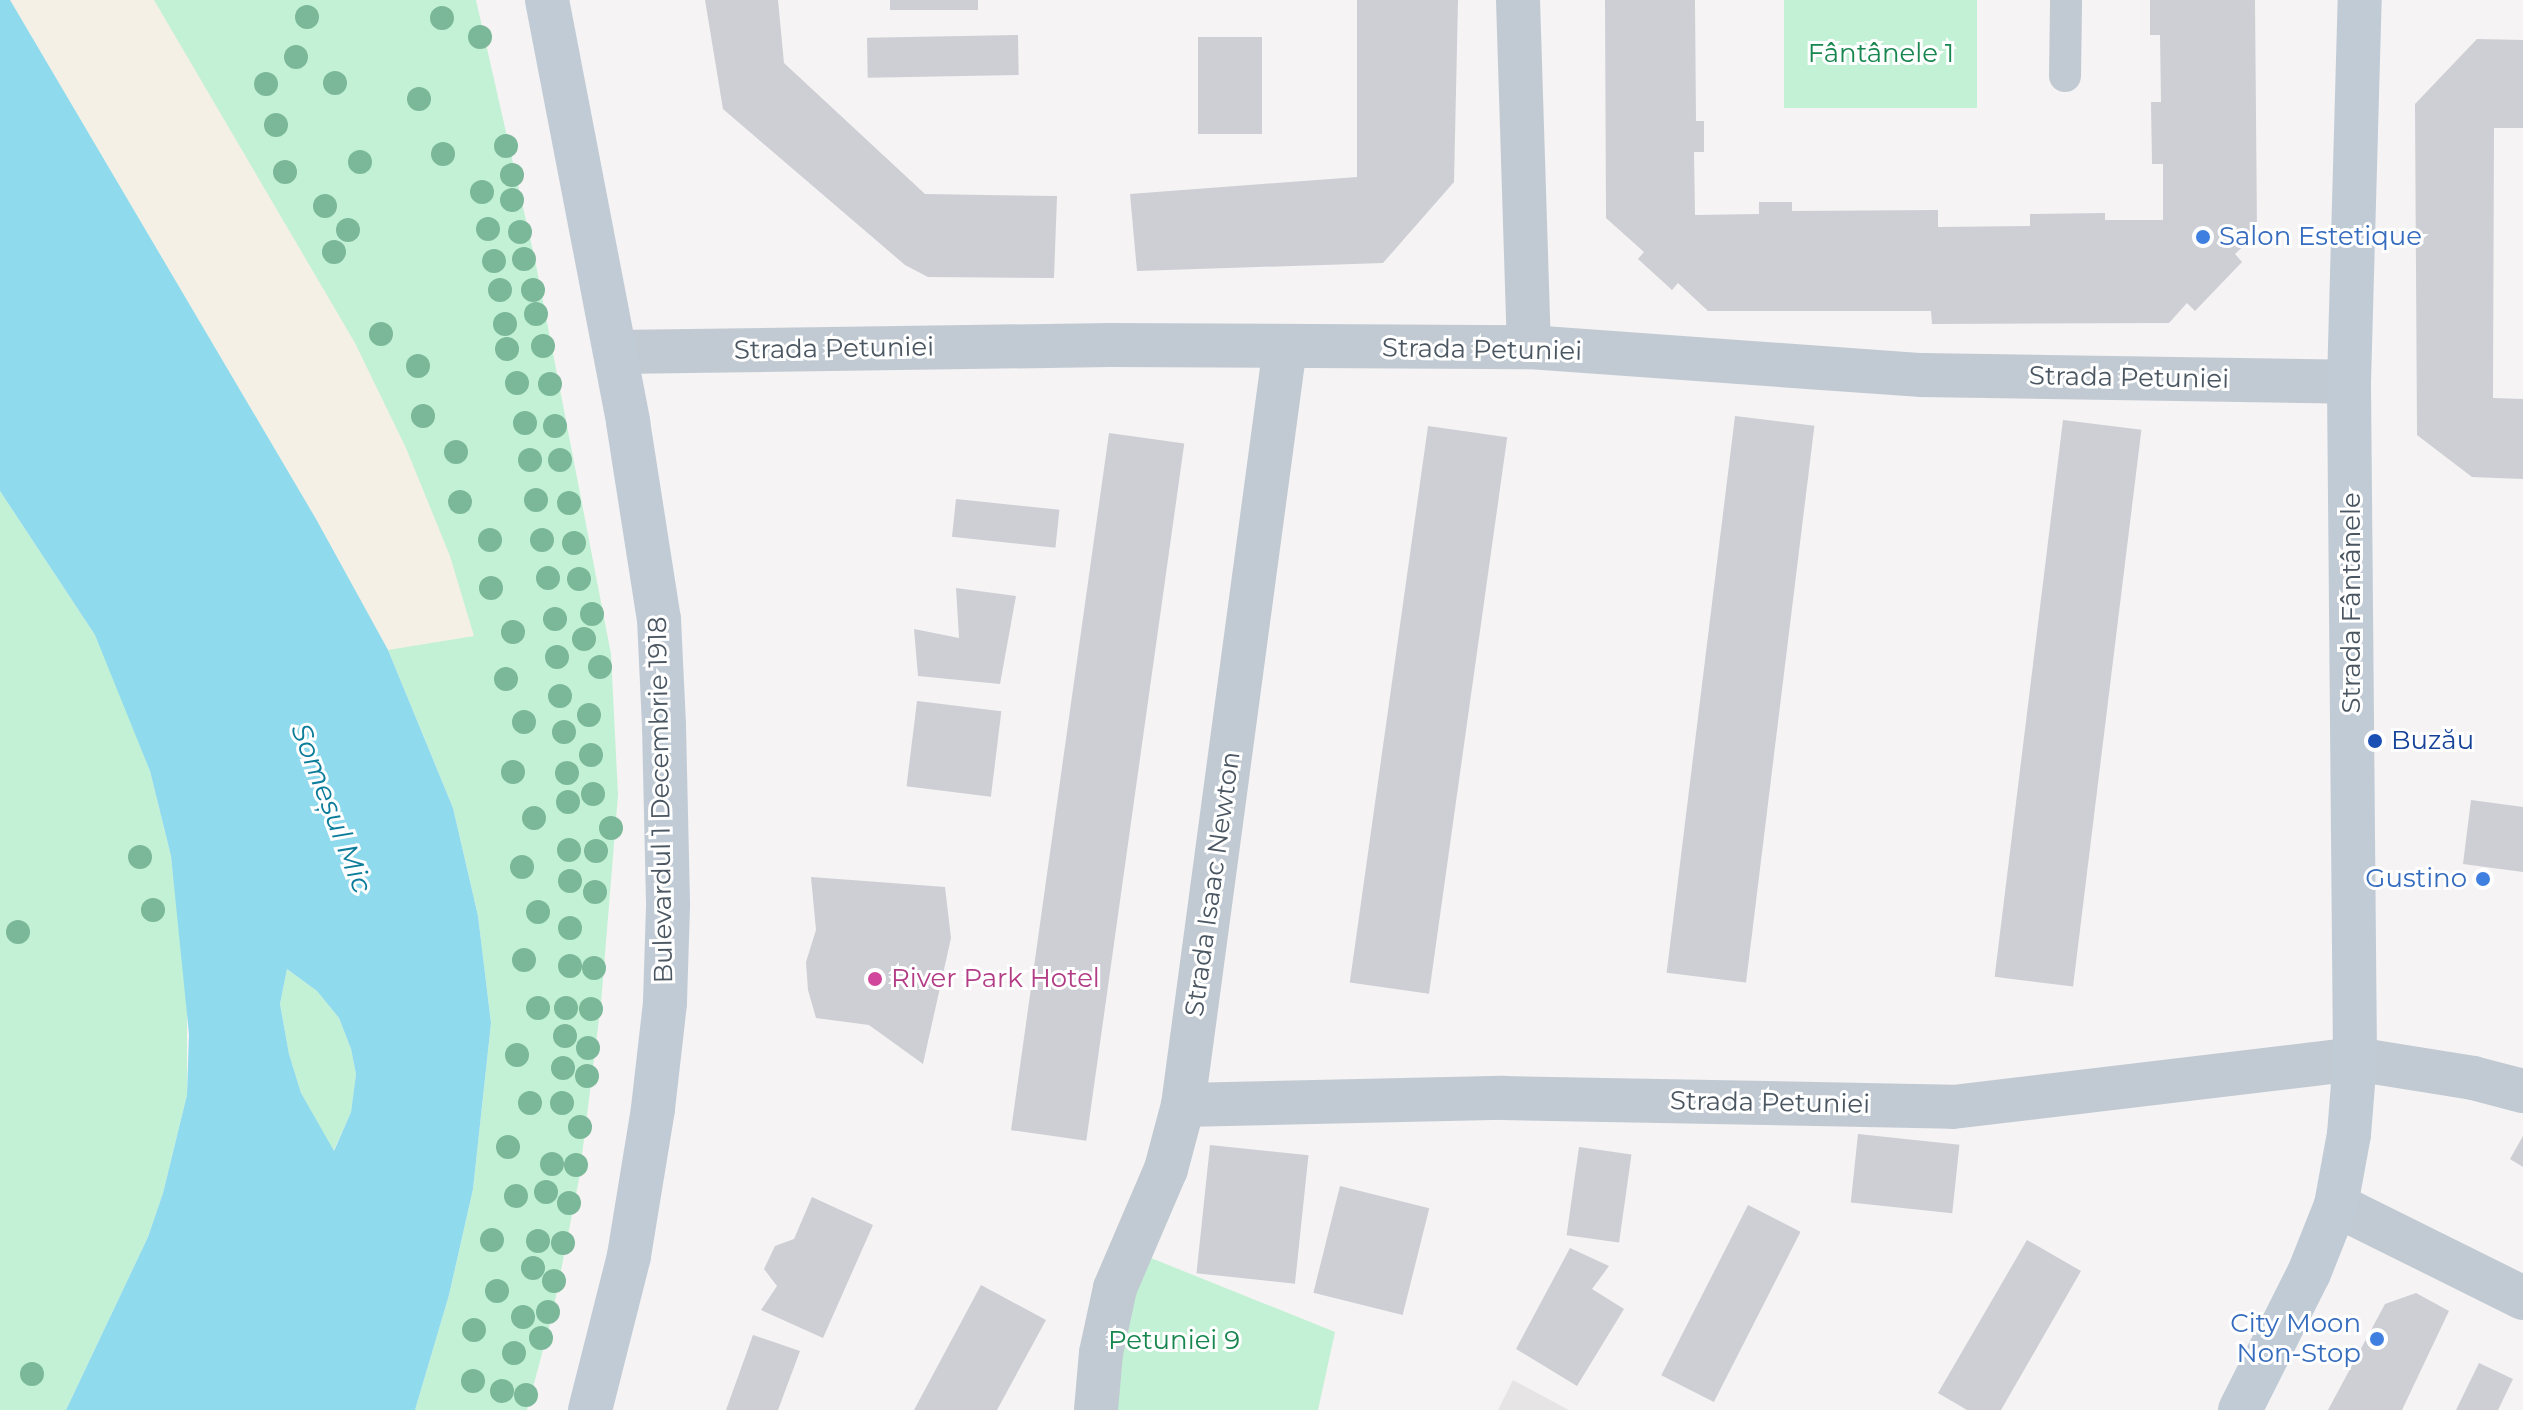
<!DOCTYPE html>
<html>
<head>
<meta charset="utf-8">
<style>
  body { margin:0 }
  #map { position:relative; width:2523px; height:1410px; overflow:hidden; background:#f5f3f3; font-family:Montserrat,sans-serif }
  div>[style] { position:absolute }
  .education>* { inset:0; background:#e6e4e5 }
  .green>* { inset:0; background:#c3f1d5; transform-origin:0 0 }
  .sand>* { inset:0; background:#f5f0e5 }
  .water>* { inset:0; background:#90daee }
  .building>* { inset:0; background:#cdcfd5; transform-origin:0 0 }
  .service>* { height:32px; margin:-16px; padding:0 16px; transform-origin:16px; border-radius:16px; background:#c1cad2 }
  .minor>* { height:44px; margin:-22px; padding:0 22px; transform-origin:22px; border-radius:22px; background:#c1cad2 }
  .secondary>* { height:44px; margin:-22px; padding:0 22px; transform-origin:22px; border-radius:22px; background:#c1cbd6 }
  .trees>* { width:24px; height:24px; margin:-12px; border-radius:50%; background:#7bb799 }
  .dots>* { width:22px; height:22px; translate:-50% -50%; box-sizing:border-box; border:4px solid #fff; border-radius:50% }
  span { translate:-50% -50%; white-space:nowrap; text-align:center; line-height:1.15; -webkit-text-stroke:6px #fff; paint-order:stroke }
  .park-label { font-size:26px; color:#17864f }
  .shop-label { font-size:26px; color:#366cbe }
  .left { translate:0 -50%; text-align:left }
  .right { translate:-100% -50%; text-align:right }
  .street-label { font-size:26px; color:#4a5661 }
  .transit-label { font-size:26px; color:#164399 }
  .hotel-label { font-size:26px; color:#b23c85 }
  .water-label { font-size:28px; color:#0c7c9b; font-style:italic }
</style>
</head>
<body>
<div id="map">
  <div class="education">
    <i style="clip-path:polygon(1513px 1380px,1569px 1410px,1498px 1410px)"></i>
  </div>
  <div class="green">
    <i style="clip-path:polygon(10px 0,476px 0,535px 260px,611px 654px,618px 795px,601px 1003px,579px 1179px,552px 1316px,527px 1410px,415px 1410px,449px 1295px,473px 1189px,491px 1023px,478px 916px,453px 808px,388px 650px,316px 519px)"></i>
    <i style="left:1784px;top:0;width:193px;height:108px"></i>
    <i style="clip-path:polygon(0 491px,95px 635px,122px 696px,150px 771px,171px 856px,187px 991px,187px 1095px,163px 1193px,148px 1237px,66px 1410px,0 1410px)"></i>
    <i style="clip-path:polygon(287px 969px,317px 991px,339px 1018px,351px 1049px,356px 1074px,351px 1112px,333px 1152px,301px 1093px,289px 1054px,280px 1004px)"></i>
    <i style="clip-path:polygon(1131px 1250px,1335px 1332px,1318px 1410px,1096px 1410px)"></i>
  </div>
  <div class="sand">
    <i style="clip-path:polygon(10px 0,154px 0,355px 343px,406px 448px,450px 556px,474px 636px,388px 650px,316px 519px)"></i>
  </div>
  <div class="water">
    <i style="clip-path:polygon(evenodd,0 0,10px 0,316px 519px,388px 650px,453px 808px,478px 916px,491px 1023px,473px 1189px,449px 1295px,415px 1410px,66px 1410px,148px 1237px,163px 1193px,187px 1095px,189px 1034px,171px 856px,150px 771px,95px 635px,0 491px,0 0,287px 969px,317px 991px,339px 1018px,351px 1049px,356px 1074px,351px 1112px,334px 1151px,301px 1093px,289px 1054px,280px 1004px,287px 969px)"></i>
  </div>
  <div class="building">
    <i style="clip-path:polygon(705px 0,778px 0,784px 63px,925px 194px,1057px 196px,1054px 278px,928px 277px,905px 265px,723px 109px)"></i>
    <i style="left:890px;top:0;width:88px;height:10px"></i>
    <i style="clip-path:polygon(1357px 0,1458px 0,1454px 182px,1383px 263px,1137px 271px,1130px 194px,1357px 177px)"></i>
    <i style="clip-path:polygon(1605px 0,1695px 0,1696px 121px,1704px 121px,1704px 152px,1694px 152px,1695px 215px,1759px 214px,1759px 202px,1792px 202px,1792px 211px,1938px 210px,1938px 227px,2030px 226px,2030px 214px,2105px 213px,2105px 220px,2163px 220px,2163px 164px,2152px 164px,2151px 102px,2161px 102px,2160px 35px,2150px 35px,2150px 0,2255px 0,2257px 233px,2235px 254px,2242px 262px,2195px 311px,2187px 303px,2169px 323px,1932px 324px,1931px 311px,1708px 311px,1678px 283px,1672px 290px,1638px 259px,1644px 252px,1606px 218px)"></i>
    <i style="left:1018px;top:35px;width:40px;height:151px;rotate:89deg"></i>
    <i style="left:1262px;top:37px;width:97px;height:64px;rotate:90deg"></i>
    <i style="clip-path:polygon(2477px 39px,2523px 40px,2523px 128px,2494px 128px,2493px 398px,2523px 399px,2523px 479px,2472px 477px,2417px 435px,2415px 104px)"></i>
    <i style="left:1735px;top:416px;width:80px;height:561px;rotate:7deg"></i>
    <i style="left:2063px;top:420px;width:79px;height:561px;rotate:7deg"></i>
    <i style="left:1428px;top:426px;width:80px;height:562px;rotate:8deg"></i>
    <i style="left:1109px;top:433px;width:76px;height:704px;rotate:8deg"></i>
    <i style="left:956px;top:499px;width:104px;height:38px;rotate:6deg"></i>
    <i style="clip-path:polygon(956px 588px,1016px 596px,1000px 684px,918px 676px,914px 629px,959px 638px)"></i>
    <i style="left:917px;top:701px;width:85px;height:86px;rotate:7deg"></i>
    <i style="clip-path:polygon(2471px 800px,2523px 807px,2523px 872px,2463px 864px)"></i>
    <i style="clip-path:polygon(811px 877px,945px 887px,951px 938px,923px 1064px,869px 1025px,816px 1018px,808px 990px,806px 962px,816px 930px)"></i>
    <i style="left:1858px;top:1134px;width:102px;height:69px;rotate:6deg"></i>
    <i style="clip-path:polygon(2523px 1136px,2523px 1167px,2510px 1159px)"></i>
    <i style="left:1210px;top:1145px;width:99px;height:129px;rotate:6deg"></i>
    <i style="left:1579px;top:1147px;width:53px;height:89px;rotate:8deg"></i>
    <i style="left:1340px;top:1186px;width:92px;height:110px;rotate:14deg"></i>
    <i style="clip-path:polygon(812px 1197px,873px 1225px,823px 1338px,761px 1310px,777px 1286px,764px 1269px,775px 1246px,794px 1239px)"></i>
    <i style="left:1748px;top:1205px;width:59px;height:191px;rotate:27deg"></i>
    <i style="clip-path:polygon(2027px 1240px,2081px 1271px,2001px 1410px,1967px 1410px,1938px 1393px)"></i>
    <i style="clip-path:polygon(1570px 1248px,1609px 1266px,1592px 1289px,1624px 1309px,1577px 1386px,1516px 1349px)"></i>
    <i style="clip-path:polygon(981px 1285px,1046px 1320px,997px 1410px,914px 1410px)"></i>
    <i style="clip-path:polygon(2416px 1293px,2449px 1311px,2402px 1410px,2328px 1410px,2385px 1304px)"></i>
    <i style="clip-path:polygon(753px 1335px,800px 1351px,778px 1410px,726px 1410px)"></i>
    <i style="clip-path:polygon(2479px 1363px,2513px 1379px,2498px 1410px,2456px 1410px)"></i>
  </div>
  <div class="service">
    <i style="left:2065px;top:76px;width:76px;rotate:-89.2deg"></i>
  </div>
  <div class="minor">
    <i style="left:1518px;top:0;width:347px;rotate:88.2deg"></i>
    <i style="left:615px;top:352px;width:495px;rotate:-0.8deg"></i>
    <i style="left:1110px;top:345px;width:419px;rotate:0.3deg"></i>
    <i style="left:1529px;top:347px;width:394px;rotate:4.1deg"></i>
    <i style="left:1922px;top:375px;width:427px;rotate:0.9deg"></i>
    <i style="left:1183px;top:1105px;width:320px;rotate:-1.3deg"></i>
    <i style="left:1503px;top:1098px;width:450px;rotate:1.1deg"></i>
    <i style="left:1953px;top:1107px;width:405px;rotate:-6.8deg"></i>
    <i style="left:2355px;top:1059px;width:120px;rotate:9.1deg"></i>
    <i style="left:2473px;top:1078px;width:52px;rotate:14.6deg"></i>
    <i style="left:2336px;top:1205px;width:209px;rotate:26.4deg"></i>
    <i style="left:1096px;top:1410px;width:57px;rotate:-85deg"></i>
    <i style="left:1101px;top:1353px;width:66px;rotate:-77.8deg"></i>
    <i style="left:1115px;top:1288px;width:129px;rotate:-66.8deg"></i>
    <i style="left:1166px;top:1169px;width:66px;rotate:-75.1deg"></i>
    <i style="left:1183px;top:1105px;width:765px;rotate:-82.34deg"></i>
  </div>
  <div class="secondary">
    <i style="left:547px;top:0;width:430px;rotate:79.1deg"></i>
    <i style="left:628px;top:422px;width:199px;rotate:81.1deg"></i>
    <i style="left:659px;top:619px;width:107px;rotate:87.3deg"></i>
    <i style="left:664px;top:726px;width:180px;rotate:88.7deg"></i>
    <i style="left:668px;top:906px;width:97px;rotate:91.8deg"></i>
    <i style="left:665px;top:1003px;width:107px;rotate:96.5deg"></i>
    <i style="left:653px;top:1109px;width:149px;rotate:99.3deg"></i>
    <i style="left:629px;top:1256px;width:159px;rotate:104.2deg"></i>
    <i style="left:2240px;top:1410px;width:153px;rotate:-63.3deg"></i>
    <i style="left:2309px;top:1273px;width:73px;rotate:-68.3deg"></i>
    <i style="left:2336px;top:1205px;width:72px;rotate:-79.6deg"></i>
    <i style="left:2349px;top:1134px;width:75px;rotate:-85.4deg"></i>
    <i style="left:2355px;top:1059px;width:677px;rotate:-90.51deg"></i>
    <i style="left:2349px;top:382px;width:382px;rotate:-88.4deg"></i>
  </div>
  <div class="trees">
    <i style="left:307px;top:17px"></i>
    <i style="left:442px;top:18px"></i>
    <i style="left:480px;top:37px"></i>
    <i style="left:296px;top:57px"></i>
    <i style="left:335px;top:83px"></i>
    <i style="left:266px;top:84px"></i>
    <i style="left:419px;top:99px"></i>
    <i style="left:276px;top:125px"></i>
    <i style="left:506px;top:146px"></i>
    <i style="left:443px;top:154px"></i>
    <i style="left:360px;top:162px"></i>
    <i style="left:285px;top:172px"></i>
    <i style="left:512px;top:175px"></i>
    <i style="left:482px;top:192px"></i>
    <i style="left:512px;top:200px"></i>
    <i style="left:325px;top:206px"></i>
    <i style="left:488px;top:229px"></i>
    <i style="left:348px;top:230px"></i>
    <i style="left:520px;top:232px"></i>
    <i style="left:334px;top:252px"></i>
    <i style="left:524px;top:259px"></i>
    <i style="left:494px;top:261px"></i>
    <i style="left:500px;top:290px"></i>
    <i style="left:533px;top:290px"></i>
    <i style="left:536px;top:314px"></i>
    <i style="left:505px;top:324px"></i>
    <i style="left:381px;top:334px"></i>
    <i style="left:543px;top:346px"></i>
    <i style="left:507px;top:349px"></i>
    <i style="left:418px;top:366px"></i>
    <i style="left:517px;top:383px"></i>
    <i style="left:550px;top:384px"></i>
    <i style="left:423px;top:416px"></i>
    <i style="left:525px;top:423px"></i>
    <i style="left:555px;top:426px"></i>
    <i style="left:456px;top:452px"></i>
    <i style="left:530px;top:460px"></i>
    <i style="left:560px;top:460px"></i>
    <i style="left:536px;top:500px"></i>
    <i style="left:460px;top:502px"></i>
    <i style="left:569px;top:503px"></i>
    <i style="left:490px;top:540px"></i>
    <i style="left:542px;top:540px"></i>
    <i style="left:574px;top:543px"></i>
    <i style="left:548px;top:578px"></i>
    <i style="left:579px;top:579px"></i>
    <i style="left:491px;top:588px"></i>
    <i style="left:592px;top:614px"></i>
    <i style="left:555px;top:619px"></i>
    <i style="left:513px;top:632px"></i>
    <i style="left:584px;top:639px"></i>
    <i style="left:557px;top:657px"></i>
    <i style="left:600px;top:667px"></i>
    <i style="left:506px;top:679px"></i>
    <i style="left:560px;top:696px"></i>
    <i style="left:589px;top:715px"></i>
    <i style="left:524px;top:722px"></i>
    <i style="left:564px;top:732px"></i>
    <i style="left:591px;top:755px"></i>
    <i style="left:513px;top:772px"></i>
    <i style="left:567px;top:773px"></i>
    <i style="left:593px;top:794px"></i>
    <i style="left:568px;top:802px"></i>
    <i style="left:534px;top:818px"></i>
    <i style="left:611px;top:828px"></i>
    <i style="left:569px;top:850px"></i>
    <i style="left:596px;top:851px"></i>
    <i style="left:140px;top:857px"></i>
    <i style="left:522px;top:867px"></i>
    <i style="left:570px;top:881px"></i>
    <i style="left:595px;top:892px"></i>
    <i style="left:153px;top:910px"></i>
    <i style="left:538px;top:912px"></i>
    <i style="left:570px;top:928px"></i>
    <i style="left:18px;top:932px"></i>
    <i style="left:524px;top:960px"></i>
    <i style="left:570px;top:966px"></i>
    <i style="left:594px;top:968px"></i>
    <i style="left:538px;top:1008px"></i>
    <i style="left:566px;top:1008px"></i>
    <i style="left:591px;top:1009px"></i>
    <i style="left:565px;top:1036px"></i>
    <i style="left:588px;top:1048px"></i>
    <i style="left:517px;top:1055px"></i>
    <i style="left:563px;top:1068px"></i>
    <i style="left:587px;top:1076px"></i>
    <i style="left:530px;top:1103px"></i>
    <i style="left:562px;top:1103px"></i>
    <i style="left:580px;top:1127px"></i>
    <i style="left:508px;top:1147px"></i>
    <i style="left:552px;top:1164px"></i>
    <i style="left:576px;top:1165px"></i>
    <i style="left:546px;top:1192px"></i>
    <i style="left:516px;top:1196px"></i>
    <i style="left:569px;top:1203px"></i>
    <i style="left:492px;top:1240px"></i>
    <i style="left:538px;top:1241px"></i>
    <i style="left:563px;top:1243px"></i>
    <i style="left:533px;top:1268px"></i>
    <i style="left:554px;top:1281px"></i>
    <i style="left:497px;top:1291px"></i>
    <i style="left:548px;top:1312px"></i>
    <i style="left:523px;top:1317px"></i>
    <i style="left:474px;top:1330px"></i>
    <i style="left:541px;top:1338px"></i>
    <i style="left:514px;top:1353px"></i>
    <i style="left:32px;top:1374px"></i>
    <i style="left:473px;top:1381px"></i>
    <i style="left:502px;top:1391px"></i>
    <i style="left:526px;top:1395px"></i>
  </div>
  <div class="dots">
    <i style="left:2203px;top:237px;background:#3f7fe0"></i>
    <i style="left:2375px;top:741px;background:#1a4fb4"></i>
    <i style="left:2483px;top:879px;background:#3f7fe0"></i>
    <i style="left:875px;top:979px;background:#d1479c"></i>
    <i style="left:2377px;top:1339px;background:#3f7fe0"></i>
  </div>
  <div class="park-label">
    <span style="left:1881px;top:54px">Fântânele 1</span>
    <span style="left:1174px;top:1341px">Petuniei 9</span>
  </div>
  <div class="shop-label">
    <span class="left" style="left:2219px;top:237px">Salon Estetique</span>
    <span class="right" style="left:2467px;top:879px">Gustino</span>
    <span class="right" style="left:2361px;top:1339px">City Moon<br>Non-Stop</span>
  </div>
  <div class="street-label">
    <span style="left:834px;top:349px;rotate:-1deg">Strada Petuniei</span>
    <span style="left:1482px;top:350px;rotate:1deg">Strada Petuniei</span>
    <span style="left:2129px;top:378px;rotate:1deg">Strada Petuniei</span>
    <span style="left:2352px;top:603px;rotate:-90deg">Strada Fântânele</span>
    <span style="left:661px;top:800px;rotate:-91deg">Bulevardul 1 Decembrie 1918</span>
    <span style="left:1213px;top:884px;rotate:-82deg">Strada Isaac Newton</span>
    <span style="left:1770px;top:1103px;rotate:1deg">Strada Petuniei</span>
  </div>
  <div class="transit-label">
    <span class="left" style="left:2391px;top:741px">Buzău</span>
  </div>
  <div class="hotel-label">
    <span class="left" style="left:891px;top:979px">River Park Hotel</span>
  </div>
  <div class="water-label">
    <span style="left:332px;top:808px;rotate:69deg">Someșul Mic</span>
  </div>
</div>
</body>
</html>
